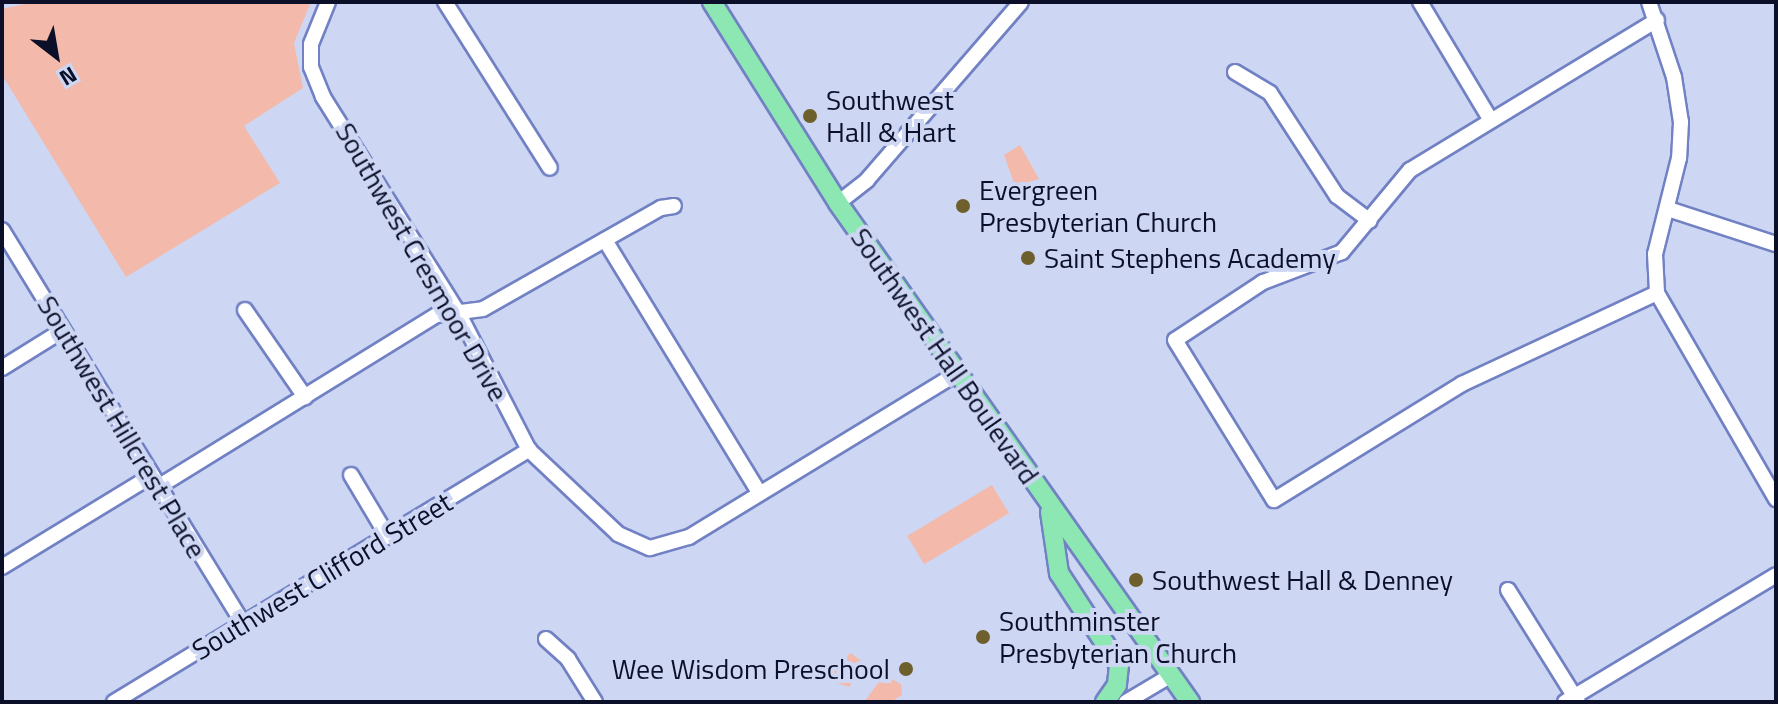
<!DOCTYPE html>
<html>
<head>
<meta charset="utf-8">
<style>
  body { margin:0 }
  #map { position:relative; width:1778px; height:704px; overflow:hidden; background:#cdd6f3; font-family:"Titillium Web",sans-serif }
  div>[style] { position:absolute }
  .green>* { inset:0; background:#f3baac; transform-origin:0 0 }
  .roads { filter:drop-shadow(2px 0 #7181c4) drop-shadow(-2px 0 #7181c4) drop-shadow(0 2px #7181c4) drop-shadow(0 -2px #7181c4) }
  .minor>* { height:14px; margin:-7px; padding:0 7px; transform-origin:7px; border-radius:7px; background:#fff }
  .major>* { height:18px; margin:-9px; padding:0 9px; transform-origin:9px; border-radius:9px; background:#8de7b2 }
  .dots>* { width:22px; height:22px; translate:-50% -50%; box-sizing:border-box; border:4px solid #cdd6f3; border-radius:50% }
  span { translate:-50% -50%; white-space:nowrap; text-align:center; line-height:1.15; -webkit-text-stroke:8px #cdd6f3; paint-order:stroke }
  .poi-label { font-size:28px; color:#0b0f28 }
  .left { translate:0 -50%; text-align:left }
  .right { translate:-100% -50%; text-align:right }
  .street-label { font-size:28px; color:#0b0f28 }
  .frame { position:absolute; inset:0; border:4px solid #0b0f28; pointer-events:none }
  .north { position:absolute; left:16px; top:16px; width:80px; height:80px; -webkit-text-stroke:6px #cdd6f3; paint-order:stroke; rotate:149deg; font-size:22px; font-weight:700; line-height:32px; text-align:center; color:#0b0f28 }
  .north::after { content:''; display:block; margin:auto; width:28px; height:36px; background:#0b0f28; clip-path:polygon(50% 0,100% 100%,50% 72%,0 100%) }
</style>
</head>
<body>
<div id="map">
  <div class="green">
    <i style="clip-path:polygon(33px 2px,311px 2px,294px 43px,303px 88px,244px 126px,280px 183px,126px 277px,2px 75px,2px 9px)"></i>
    <i style="clip-path:polygon(1020px 145px,1039px 179px,1015px 186px,1004px 155px)"></i>
    <i style="left:992px;top:485px;width:33px;height:99px;rotate:59deg"></i>
    <i style="clip-path:polygon(851px 653px,865px 664px,849px 687px,831px 681px,830px 670px)"></i>
    <i style="clip-path:polygon(884px 675px,901px 684px,902px 695px,891px 702px,864px 702px)"></i>
  </div>
  <div class="roads">
    <div class="minor">
      <i style="left:328px;top:2px;width:45px;rotate:112deg"></i>
      <i style="left:311px;top:44px;width:23px;rotate:90deg"></i>
      <i style="left:311px;top:67px;width:32px;rotate:68deg"></i>
      <i style="left:323px;top:97px;width:254px;rotate:57.9deg"></i>
      <i style="left:458px;top:312px;width:155px;rotate:62.8deg"></i>
      <i style="left:529px;top:450px;width:122px;rotate:43.3deg"></i>
      <i style="left:618px;top:534px;width:35px;rotate:24deg"></i>
      <i style="left:650px;top:548px;width:41px;rotate:-15.8deg"></i>
      <i style="left:689px;top:537px;width:313px;rotate:-31.4deg"></i>
      <i style="left:445px;top:2px;width:196px;rotate:57.7deg"></i>
      <i style="left:1420px;top:2px;width:136px;rotate:59.1deg"></i>
      <i style="left:1649px;top:2px;width:79px;rotate:71.6deg"></i>
      <i style="left:1674px;top:77px;width:46px;rotate:81.2deg"></i>
      <i style="left:1681px;top:122px;width:36px;rotate:93deg"></i>
      <i style="left:1679px;top:158px;width:99px;rotate:104deg"></i>
      <i style="left:1655px;top:254px;width:39px;rotate:87deg"></i>
      <i style="left:1657px;top:293px;width:238px;rotate:60deg"></i>
      <i style="left:1657px;top:20px;width:289px;rotate:148.7deg"></i>
      <i style="left:1410px;top:170px;width:107px;rotate:129.7deg"></i>
      <i style="left:1342px;top:252px;width:85px;rotate:159.2deg"></i>
      <i style="left:1263px;top:282px;width:105px;rotate:146.6deg"></i>
      <i style="left:1175px;top:340px;width:188px;rotate:58.3deg"></i>
      <i style="left:1274px;top:500px;width:221px;rotate:-31.7deg"></i>
      <i style="left:1462px;top:384px;width:215px;rotate:-25deg"></i>
      <i style="left:1235px;top:72px;width:41px;rotate:31deg"></i>
      <i style="left:1270px;top:93px;width:123px;rotate:57deg"></i>
      <i style="left:1337px;top:196px;width:41px;rotate:37.1deg"></i>
      <i style="left:838px;top:203px;width:37px;rotate:-38deg"></i>
      <i style="left:867px;top:180px;width:235px;rotate:-49.1deg"></i>
      <i style="left:1668px;top:209px;width:114px;rotate:18deg"></i>
      <i style="left:2px;top:230px;width:461px;rotate:58.5deg"></i>
      <i style="left:605px;top:240px;width:295px;rotate:58.6deg"></i>
      <i style="left:245px;top:310px;width:106px;rotate:55.4deg"></i>
      <i style="left:2px;top:368px;width:72px;rotate:-31.9deg"></i>
      <i style="left:351px;top:475px;width:72px;rotate:59.2deg"></i>
      <i style="left:158px;top:487px;width:328px;rotate:-31.7deg"></i>
      <i style="left:437px;top:315px;width:46px;rotate:-7.4deg"></i>
      <i style="left:483px;top:309px;width:205px;rotate:-29.6deg"></i>
      <i style="left:661px;top:208px;width:13px;rotate:-9deg"></i>
      <i style="left:2px;top:567px;width:175px;rotate:-31.4deg"></i>
      <i style="left:1508px;top:590px;width:132px;rotate:58deg"></i>
      <i style="left:546px;top:639px;width:30px;rotate:42deg"></i>
      <i style="left:568px;top:659px;width:51px;rotate:57.9deg"></i>
      <i style="left:114px;top:702px;width:486px;rotate:-31.3deg"></i>
      <i style="left:1126px;top:702px;width:49px;rotate:-30.8deg"></i>
      <i style="left:1565px;top:702px;width:246px;rotate:-31deg"></i>
    </div>
    <div class="major">
      <i style="left:712px;top:2px;width:237px;rotate:57.9deg"></i>
      <i style="left:838px;top:203px;width:611px;rotate:54.8deg"></i>
      <i style="left:1050px;top:512px;width:62px;rotate:81.6deg"></i>
      <i style="left:1059px;top:573px;width:110px;rotate:56.9deg"></i>
      <i style="left:1119px;top:665px;width:20px;rotate:96deg"></i>
      <i style="left:1117px;top:685px;width:21px;rotate:125deg"></i>
    </div>
  </div>
  <div class="dots">
    <i style="left:810px;top:116px;background:#6e602d"></i>
    <i style="left:963px;top:206px;background:#6e602d"></i>
    <i style="left:1028px;top:258px;background:#6e602d"></i>
    <i style="left:1136px;top:580px;background:#6e602d"></i>
    <i style="left:983px;top:637px;background:#6e602d"></i>
    <i style="left:906px;top:669px;background:#6e602d"></i>
  </div>
  <div class="poi-label">
    <span class="left" style="left:826px;top:116px">Southwest<br>Hall &amp; Hart</span>
    <span class="left" style="left:979px;top:206px">Evergreen<br>Presbyterian Church</span>
    <span class="left" style="left:1044px;top:258px">Saint Stephens Academy</span>
    <span class="left" style="left:1152px;top:580px">Southwest Hall &amp; Denney</span>
    <span class="left" style="left:999px;top:637px">Southminster<br>Presbyterian Church</span>
    <span class="right" style="left:890px;top:669px">Wee Wisdom Preschool</span>
  </div>
  <div class="street-label">
    <span style="left:422px;top:262px;rotate:60deg">Southwest Cresmoor Drive</span>
    <span style="left:945px;top:356px;rotate:55deg">Southwest Hall Boulevard</span>
    <span style="left:122px;top:427px;rotate:59deg">Southwest Hillcrest Place</span>
    <span style="left:322px;top:576px;rotate:-31deg">Southwest Clifford Street</span>
  </div>
  <div class="frame"></div>
  <div class="north">N</div>
</div>
</body>
</html>
